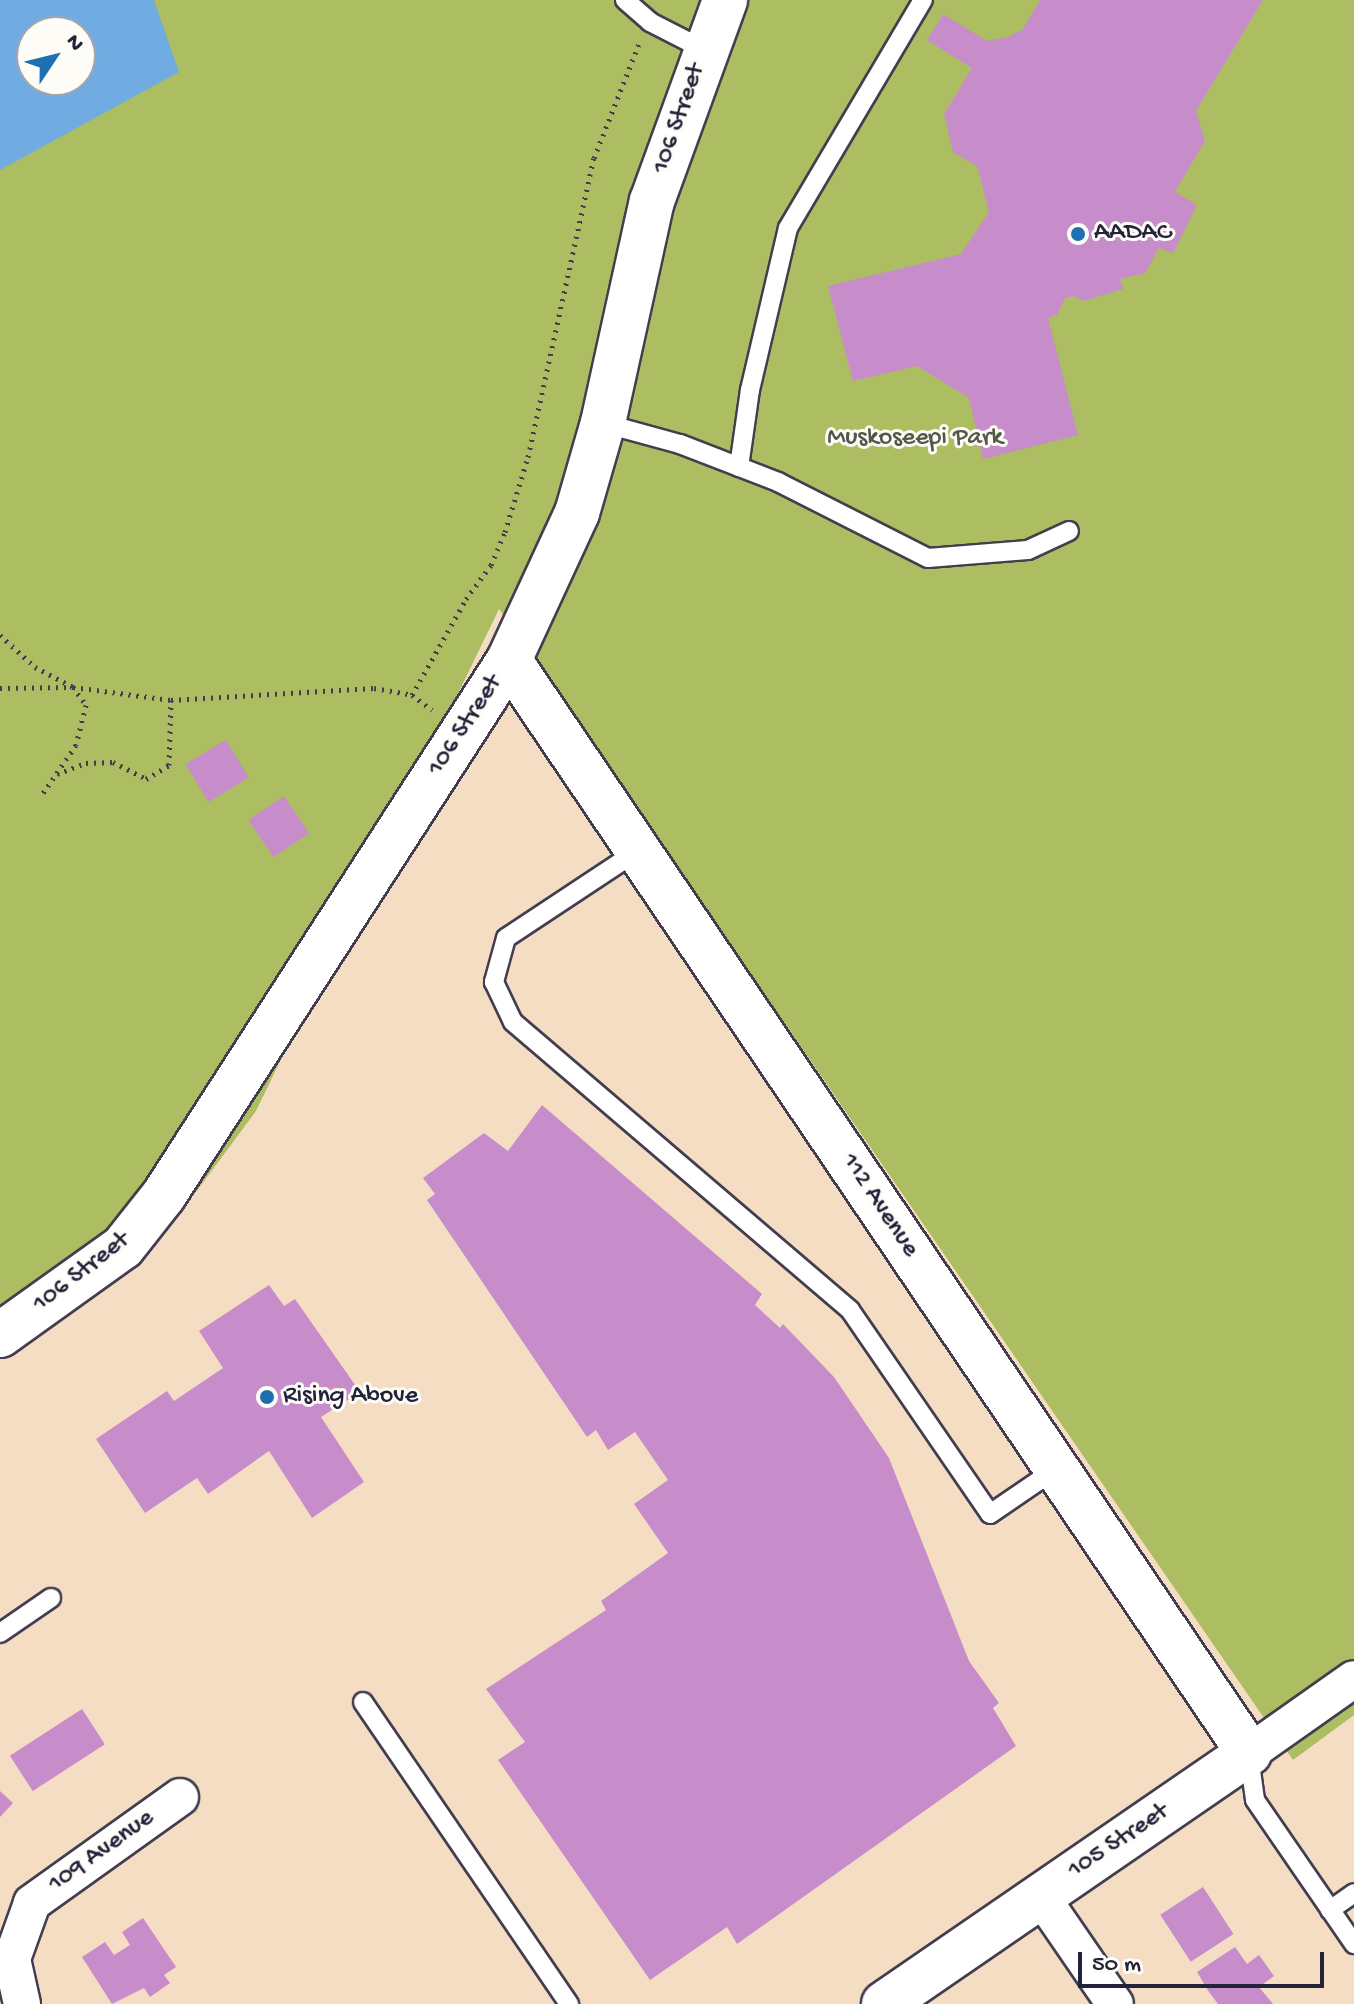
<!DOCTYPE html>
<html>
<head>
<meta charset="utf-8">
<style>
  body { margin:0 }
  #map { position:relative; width:1354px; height:2004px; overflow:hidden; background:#f5ddc3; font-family:"Gochi Hand",sans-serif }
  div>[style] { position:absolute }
  .green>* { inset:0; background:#adbd61 }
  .water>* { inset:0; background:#70ace1 }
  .building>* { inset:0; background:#c78dcb; transform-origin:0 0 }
  .path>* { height:5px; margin-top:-2.5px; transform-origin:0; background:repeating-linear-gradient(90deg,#423e4f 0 2px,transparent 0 8px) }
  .roads { filter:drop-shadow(2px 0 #423e4f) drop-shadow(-2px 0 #423e4f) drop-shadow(0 2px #423e4f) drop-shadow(0 -2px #423e4f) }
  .service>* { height:18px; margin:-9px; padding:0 9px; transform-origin:9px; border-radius:9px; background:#fff }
  .minor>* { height:36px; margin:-18px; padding:0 18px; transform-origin:18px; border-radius:18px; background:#fff }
  .tertiary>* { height:44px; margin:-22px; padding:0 22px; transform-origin:22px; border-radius:22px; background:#fff }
  .dots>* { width:22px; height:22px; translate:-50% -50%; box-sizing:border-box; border:4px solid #fdfcf7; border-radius:50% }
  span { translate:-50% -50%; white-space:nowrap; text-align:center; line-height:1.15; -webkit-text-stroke:6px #fdfcf7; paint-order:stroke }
  .street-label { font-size:26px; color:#22223b }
  .poi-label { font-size:26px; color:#22223b }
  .left { translate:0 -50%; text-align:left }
  .park-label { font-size:26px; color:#535848 }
  .north { position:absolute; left:16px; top:16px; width:80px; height:80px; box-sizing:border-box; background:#fdfcf7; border:2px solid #a5a5ac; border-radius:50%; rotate:55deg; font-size:22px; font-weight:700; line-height:32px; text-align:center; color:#22223b }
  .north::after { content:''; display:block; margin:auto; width:28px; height:36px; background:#1f6fb2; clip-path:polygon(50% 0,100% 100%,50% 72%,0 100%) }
  .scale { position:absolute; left:1078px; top:1952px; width:246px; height:36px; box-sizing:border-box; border:4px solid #22223b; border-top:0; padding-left:10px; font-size:24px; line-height:28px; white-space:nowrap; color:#22223b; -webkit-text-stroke:6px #fdfcf7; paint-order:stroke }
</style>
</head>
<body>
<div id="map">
  <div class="green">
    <i style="clip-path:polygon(evenodd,0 0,1354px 0,1354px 1715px,1293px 1760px,499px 609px,256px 1111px,196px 1192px,0 1346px,0 0,32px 32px,80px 32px,80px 80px,32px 80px,32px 32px)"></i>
  </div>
  <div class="water">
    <i style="clip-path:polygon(evenodd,0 0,154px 0,179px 72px,0 170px,0 0,32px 32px,80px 32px,80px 80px,32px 80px,32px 32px)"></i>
  </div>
  <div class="building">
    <i style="clip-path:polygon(1040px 0,1263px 0,1196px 111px,1205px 141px,1175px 192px,1197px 205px,1173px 253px,1159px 248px,1145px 273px,1120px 279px,1123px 289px,1084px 301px,1074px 296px,1065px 298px,1057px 315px,1048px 318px,1078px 435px,983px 459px,969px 398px,917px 366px,853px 381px,828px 286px,961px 254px,989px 212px,977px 166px,953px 152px,944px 114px,972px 68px,927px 40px,943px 14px,987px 41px,1008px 37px,1023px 29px)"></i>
    <i style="left:226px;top:740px;width:44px;height:47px;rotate:59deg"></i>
    <i style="left:284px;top:796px;width:45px;height:43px;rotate:56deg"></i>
    <i style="clip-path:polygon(542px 1105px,762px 1294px,755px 1305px,780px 1328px,783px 1324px,834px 1377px,889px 1458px,969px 1661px,999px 1703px,993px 1708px,1016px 1746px,737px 1944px,727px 1927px,650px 1980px,498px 1760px,525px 1742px,486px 1689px,606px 1610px,601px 1601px,668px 1553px,634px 1504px,668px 1480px,635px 1432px,608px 1450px,596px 1430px,587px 1437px,427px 1200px,435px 1194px,423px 1178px,484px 1133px,508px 1151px)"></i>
    <i style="clip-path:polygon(269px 1285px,284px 1306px,295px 1299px,360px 1392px,321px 1417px,364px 1482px,312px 1518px,269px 1451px,208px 1494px,197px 1478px,145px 1513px,96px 1439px,167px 1391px,174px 1401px,223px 1368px,199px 1331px)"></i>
    <i style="left:82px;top:1709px;width:42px;height:86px;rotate:57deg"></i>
    <i style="clip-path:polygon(0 1791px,13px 1803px,0 1817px)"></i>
    <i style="left:1203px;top:1887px;width:56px;height:51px;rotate:57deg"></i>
    <i style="clip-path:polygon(143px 1918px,176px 1967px,164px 1975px,170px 1983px,150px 1997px,144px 1988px,112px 2004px,82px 1957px,105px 1942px,114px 1955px,130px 1945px,122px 1932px)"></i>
    <i style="clip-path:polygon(1235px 1947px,1247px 1964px,1259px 1955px,1274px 1976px,1259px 1987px,1273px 2004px,1218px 2004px,1209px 1992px,1197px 1972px)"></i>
  </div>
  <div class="path">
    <i style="left:0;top:635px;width:47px;rotate:42.4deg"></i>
    <i style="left:35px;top:667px;width:43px;rotate:27.8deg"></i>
    <i style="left:73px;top:687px;width:22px;rotate:54deg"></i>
    <i style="left:86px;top:705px;width:41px;rotate:104deg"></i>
    <i style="left:76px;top:745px;width:58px;rotate:124.5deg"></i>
    <i style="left:0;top:688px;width:73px;rotate:-0.8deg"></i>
    <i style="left:73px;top:687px;width:99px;rotate:7.6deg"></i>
    <i style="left:171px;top:700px;width:203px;rotate:-3.4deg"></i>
    <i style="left:374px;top:688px;width:39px;rotate:10deg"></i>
    <i style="left:412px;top:695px;width:25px;rotate:37deg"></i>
    <i style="left:412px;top:695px;width:110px;rotate:-60.6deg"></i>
    <i style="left:466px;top:599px;width:42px;rotate:-53.7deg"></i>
    <i style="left:491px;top:565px;width:36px;rotate:-67deg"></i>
    <i style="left:505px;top:532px;width:78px;rotate:-73deg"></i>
    <i style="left:528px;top:457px;width:306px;rotate:-77.6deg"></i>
    <i style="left:594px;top:158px;width:123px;rotate:-68.5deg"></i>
    <i style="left:57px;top:774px;width:31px;rotate:-21deg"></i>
    <i style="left:86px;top:763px;width:27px;rotate:-2deg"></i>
    <i style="left:113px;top:762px;width:37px;rotate:27deg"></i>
    <i style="left:146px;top:779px;width:27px;rotate:-31deg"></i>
    <i style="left:169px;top:765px;width:65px;rotate:-88.2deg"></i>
  </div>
  <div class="roads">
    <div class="service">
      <i style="left:625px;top:0;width:33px;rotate:41deg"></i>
      <i style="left:650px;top:22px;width:62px;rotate:27deg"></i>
      <i style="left:603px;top:423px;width:80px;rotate:15.3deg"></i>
      <i style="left:680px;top:444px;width:105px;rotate:21.2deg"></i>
      <i style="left:778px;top:482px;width:168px;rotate:26.9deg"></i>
      <i style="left:928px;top:558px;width:100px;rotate:-4.6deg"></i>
      <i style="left:1028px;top:550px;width:45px;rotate:-24.9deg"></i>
      <i style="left:739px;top:467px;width:78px;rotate:-81.9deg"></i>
      <i style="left:750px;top:390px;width:166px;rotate:-76.8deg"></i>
      <i style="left:788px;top:228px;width:265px;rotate:-59.4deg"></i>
      <i style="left:639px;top:850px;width:159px;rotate:146.5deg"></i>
      <i style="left:506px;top:938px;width:46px;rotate:105.3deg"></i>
      <i style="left:494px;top:982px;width:44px;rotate:64.6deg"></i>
      <i style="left:513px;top:1022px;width:443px;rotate:40.5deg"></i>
      <i style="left:850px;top:1310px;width:247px;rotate:55.5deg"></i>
      <i style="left:990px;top:1514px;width:80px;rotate:-34.3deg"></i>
      <i style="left:0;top:1633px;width:62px;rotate:-34.5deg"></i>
      <i style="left:363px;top:1702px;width:366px;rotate:55.7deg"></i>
      <i style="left:1249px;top:1756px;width:44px;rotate:82.2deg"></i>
      <i style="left:1255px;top:1800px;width:175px;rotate:55.5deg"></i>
      <i style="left:1330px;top:1910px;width:29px;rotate:-35deg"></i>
    </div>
    <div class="minor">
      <i style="left:1249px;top:1753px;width:128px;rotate:-35.2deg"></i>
      <i style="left:1040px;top:1895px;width:132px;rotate:55.5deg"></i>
      <i style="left:22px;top:2004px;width:46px;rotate:-102.5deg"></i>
      <i style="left:12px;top:1959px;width:59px;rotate:-70.3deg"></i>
      <i style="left:32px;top:1903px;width:182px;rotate:-35.6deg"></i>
    </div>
    <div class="tertiary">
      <i style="left:509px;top:660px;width:1320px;rotate:55.9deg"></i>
      <i style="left:1249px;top:1753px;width:443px;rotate:145.5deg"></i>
      <i style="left:0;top:1335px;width:151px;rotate:-35.6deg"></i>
      <i style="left:123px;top:1247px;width:66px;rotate:-51.7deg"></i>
      <i style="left:164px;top:1195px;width:637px;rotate:-57.18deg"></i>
      <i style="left:509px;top:660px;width:162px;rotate:-65.2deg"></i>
      <i style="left:577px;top:513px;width:94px;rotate:-73.9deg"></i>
      <i style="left:603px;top:423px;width:227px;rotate:-77.6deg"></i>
      <i style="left:652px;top:201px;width:214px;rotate:-70deg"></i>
    </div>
  </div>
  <div class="dots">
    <i style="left:1078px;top:234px;background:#1f6fb2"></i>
    <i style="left:267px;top:1397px;background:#1f6fb2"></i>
  </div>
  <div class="street-label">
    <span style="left:680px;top:119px;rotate:-71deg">106 Street</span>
    <span style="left:466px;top:726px;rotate:-57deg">106 Street</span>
    <span style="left:879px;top:1206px;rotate:56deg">112 Avenue</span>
    <span style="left:82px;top:1273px;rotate:-38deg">106 Street</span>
    <span style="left:1119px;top:1842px;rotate:-34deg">105 Street</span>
    <span style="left:102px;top:1852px;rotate:-36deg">109 Avenue</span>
  </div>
  <div class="poi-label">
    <span class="left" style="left:1094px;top:234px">AADAC</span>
    <span class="left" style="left:283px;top:1397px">Rising Above</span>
  </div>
  <div class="park-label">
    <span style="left:915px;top:439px">Muskoseepi Park</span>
  </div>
  <div class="north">N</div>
  <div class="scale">50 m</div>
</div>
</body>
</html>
